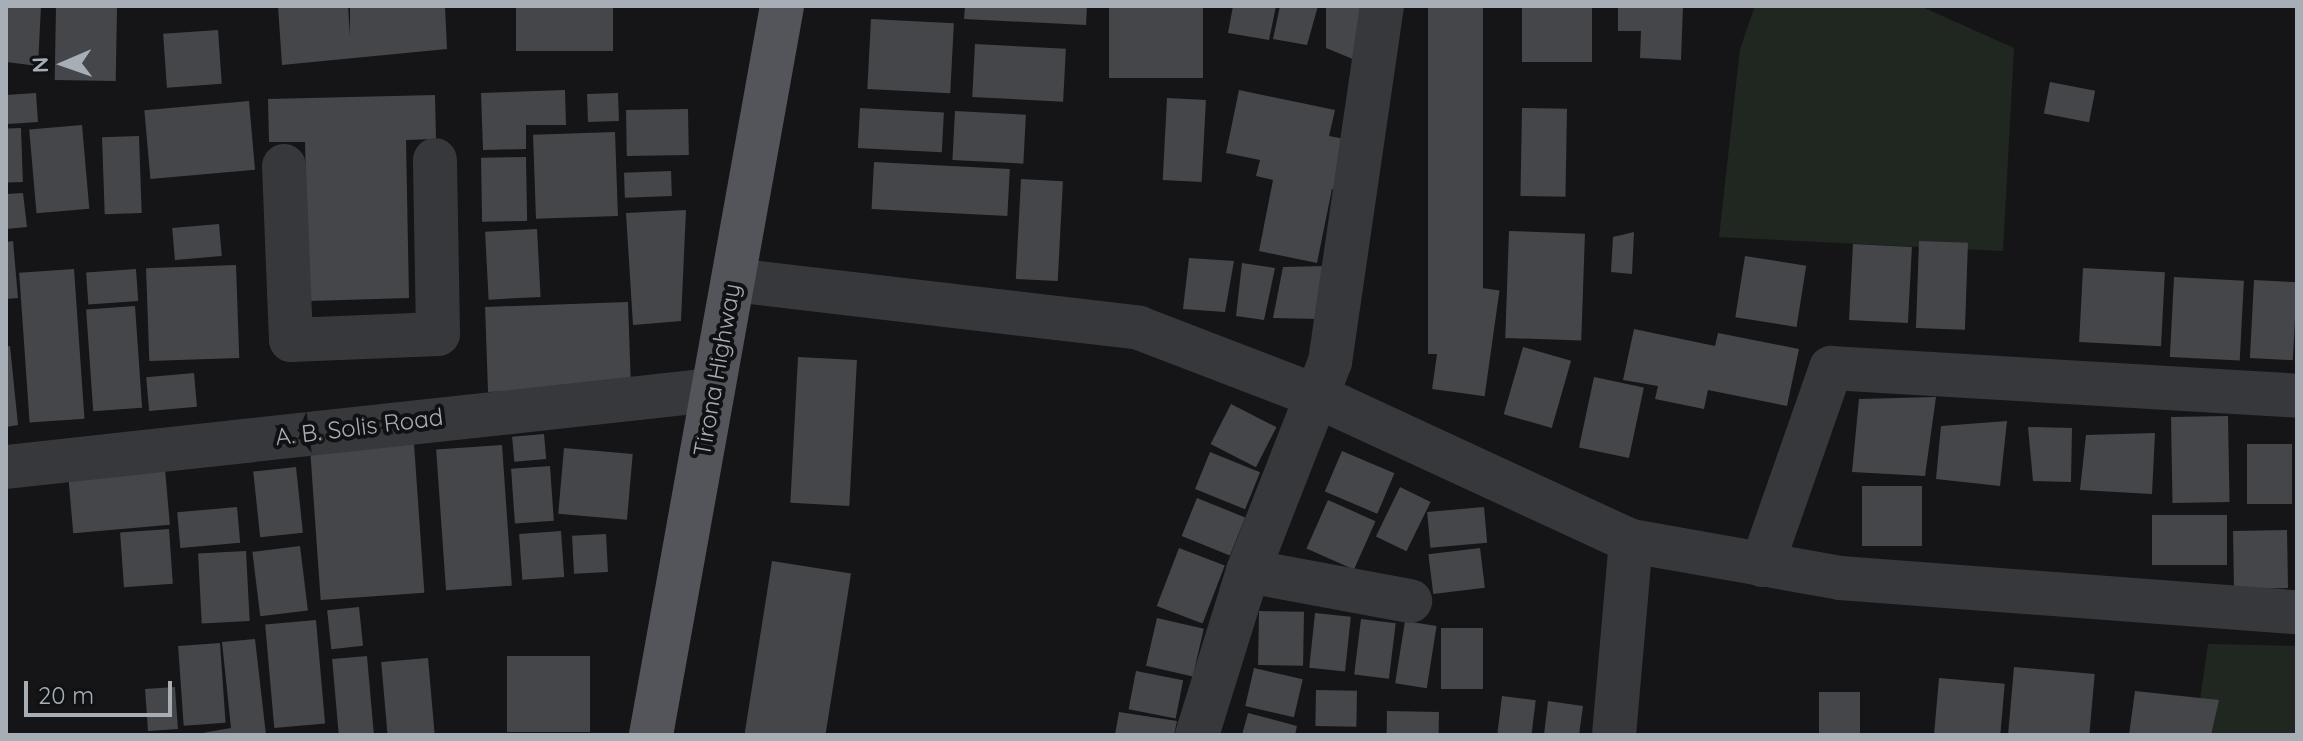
<!DOCTYPE html>
<html>
<head>
<meta charset="utf-8">
<style>
  body { margin:0 }
  #map { position:relative; width:2303px; height:741px; overflow:hidden; background:#151517; font-family:Quicksand,sans-serif }
  div>[style] { position:absolute }
  .green>* { inset:0; background:#202720 }
  .building>* { inset:0; background:#44464a; transform-origin:0 0 }
  .minor>* { height:44px; margin:-22px; padding:0 22px; transform-origin:22px; border-radius:22px; background:#37383c }
  .major>* { height:44px; margin:-22px; padding:0 22px; transform-origin:22px; border-radius:22px; background:#53555a }
  span { translate:-50% -50%; white-space:nowrap; text-align:center; line-height:1.15; -webkit-text-stroke:8px #101112; paint-order:stroke }
  .street-label { font-size:24px; color:#a8aeb6 }
  .frame { position:absolute; inset:0; border:8px solid #a8aeb6; pointer-events:none }
  .north { position:absolute; left:24px; top:24px; width:80px; height:80px; -webkit-text-stroke:6px #101112; paint-order:stroke; rotate:268deg; font-size:22px; font-weight:700; line-height:32px; text-align:center; color:#a8aeb6 }
  .north::after { content:''; display:block; margin:auto; width:28px; height:36px; background:#a8aeb6; clip-path:polygon(50% 0,100% 100%,50% 72%,0 100%) }
  .scale { position:absolute; left:24px; top:681px; width:148px; height:36px; box-sizing:border-box; border:4px solid #a8aeb6; border-top:0; padding-left:10px; font-size:24px; line-height:28px; white-space:nowrap; color:#a8aeb6; -webkit-text-stroke:6px #101112; paint-order:stroke }
</style>
</head>
<body>
<div id="map">
  <div class="green">
    <i style="clip-path:polygon(1755px 6px,1920px 6px,2014px 48px,2003px 251px,1719px 237px,1740px 49px)"></i>
    <i style="clip-path:polygon(2208px 644px,2297px 646px,2297px 735px,2195px 735px)"></i>
  </div>
  <div class="building">
    <i style="clip-path:polygon(6px 6px,41px 6px,38px 66px,6px 62px)"></i>
    <i style="clip-path:polygon(278px 6px,348px 6px,350px 36px,350px 7px,445px 6px,447px 49px,282px 65px)"></i>
    <i style="left:516px;top:6px;width:97px;height:45px"></i>
    <i style="clip-path:polygon(965px 6px,1087px 6px,1086px 25px,964px 19px)"></i>
    <i style="left:1109px;top:6px;width:94px;height:72px"></i>
    <i style="clip-path:polygon(1233px 6px,1276px 6px,1269px 40px,1228px 33px)"></i>
    <i style="clip-path:polygon(1280px 6px,1318px 6px,1307px 45px,1273px 39px)"></i>
    <i style="clip-path:polygon(1326px 6px,1373px 6px,1360px 62px,1326px 48px)"></i>
    <i style="left:1428px;top:6px;width:55px;height:348px"></i>
    <i style="left:1522px;top:6px;width:70px;height:56px"></i>
    <i style="clip-path:polygon(1618px 6px,1683px 6px,1681px 60px,1640px 58px,1641px 31px,1618px 31px)"></i>
    <i style="left:56px;top:7px;width:61px;height:73px;rotate:1deg"></i>
    <i style="left:871px;top:19px;width:83px;height:70px;rotate:3deg"></i>
    <i style="left:218px;top:30px;width:54px;height:55px;rotate:86deg"></i>
    <i style="left:975px;top:44px;width:91px;height:53px;rotate:3deg"></i>
    <i style="left:2050px;top:82px;width:46px;height:32px;rotate:11deg"></i>
    <i style="clip-path:polygon(565px 90px,566px 125px,526px 125px,526px 149px,483px 150px,481px 93px)"></i>
    <i style="clip-path:polygon(1239px 90px,1335px 110px,1329px 136px,1350px 140px,1341px 189px,1332px 189px,1317px 263px,1259px 251px,1273px 180px,1256px 176px,1260px 160px,1226px 153px)"></i>
    <i style="left:36px;top:93px;width:29px;height:30px;rotate:86deg"></i>
    <i style="left:618px;top:93px;width:28px;height:31px;rotate:88deg"></i>
    <i style="clip-path:polygon(435px 95px,436px 139px,406px 140px,409px 298px,309px 301px,305px 142px,269px 142px,268px 99px)"></i>
    <i style="left:1167px;top:98px;width:39px;height:82px;rotate:3deg"></i>
    <i style="left:249px;top:101px;width:69px;height:105px;rotate:85deg"></i>
    <i style="left:860px;top:108px;width:84px;height:40px;rotate:3deg"></i>
    <i style="left:1522px;top:108px;width:45px;height:88px;rotate:1deg"></i>
    <i style="left:688px;top:109px;width:46px;height:62px;rotate:89deg"></i>
    <i style="left:955px;top:111px;width:71px;height:49px;rotate:3deg"></i>
    <i style="left:82px;top:125px;width:84px;height:53px;rotate:85deg"></i>
    <i style="left:21px;top:128px;width:54px;height:15px;rotate:88deg"></i>
    <i style="left:615px;top:132px;width:84px;height:82px;rotate:88deg"></i>
    <i style="left:139px;top:136px;width:77px;height:37px;rotate:88deg"></i>
    <i style="left:526px;top:157px;width:64px;height:45px;rotate:89deg"></i>
    <i style="left:874px;top:162px;width:136px;height:47px;rotate:3deg"></i>
    <i style="left:671px;top:171px;width:25px;height:47px;rotate:88deg"></i>
    <i style="left:1021px;top:179px;width:42px;height:100px;rotate:3deg"></i>
    <i style="clip-path:polygon(23px 193px,27px 227px,6px 229px,6px 194px)"></i>
    <i style="clip-path:polygon(686px 210px,681px 321px,633px 325px,626px 213px)"></i>
    <i style="left:219px;top:224px;width:32px;height:47px;rotate:85deg"></i>
    <i style="left:537px;top:229px;width:68px;height:52px;rotate:87deg"></i>
    <i style="left:1509px;top:231px;width:76px;height:107px;rotate:2deg"></i>
    <i style="clip-path:polygon(1634px 232px,1632px 274px,1611px 272px,1613px 237px)"></i>
    <i style="clip-path:polygon(13px 241px,18px 298px,6px 299px,6px 242px)"></i>
    <i style="left:1919px;top:241px;width:49px;height:87px;rotate:2deg"></i>
    <i style="left:1853px;top:244px;width:59px;height:76px;rotate:3deg"></i>
    <i style="left:1745px;top:256px;width:62px;height:62px;rotate:9deg"></i>
    <i style="clip-path:polygon(1189px 258px,1234px 261px,1225px 312px,1183px 309px)"></i>
    <i style="clip-path:polygon(1242px 263px,1275px 268px,1264px 320px,1236px 316px)"></i>
    <i style="left:236px;top:265px;width:93px;height:90px;rotate:88deg"></i>
    <i style="clip-path:polygon(1325px 266px,1318px 319px,1273px 318px,1283px 267px)"></i>
    <i style="left:2083px;top:268px;width:82px;height:74px;rotate:3deg"></i>
    <i style="left:74px;top:269px;width:150px;height:55px;rotate:86deg"></i>
    <i style="left:136px;top:269px;width:32px;height:50px;rotate:86deg"></i>
    <i style="left:2174px;top:277px;width:70px;height:80px;rotate:3deg"></i>
    <i style="left:2254px;top:280px;width:43px;height:78px;rotate:3deg"></i>
    <i style="left:1447px;top:283px;width:53px;height:107px;rotate:8deg"></i>
    <i style="left:628px;top:302px;width:85px;height:143px;rotate:88deg"></i>
    <i style="left:135px;top:306px;width:102px;height:49px;rotate:86deg"></i>
    <i style="clip-path:polygon(1634px 329px,1715px 346px,1718px 333px,1799px 349px,1787px 406px,1708px 390px,1704px 409px,1655px 399px,1658px 386px,1623px 380px)"></i>
    <i style="clip-path:polygon(10px 346px,18px 425px,6px 427px,6px 347px)"></i>
    <i style="left:1523px;top:347px;width:50px;height:70px;rotate:16deg"></i>
    <i style="left:798px;top:357px;width:59px;height:146px;rotate:3deg"></i>
    <i style="left:194px;top:373px;width:34px;height:48px;rotate:85deg"></i>
    <i style="left:1594px;top:377px;width:51px;height:72px;rotate:12deg"></i>
    <i style="clip-path:polygon(1936px 397px,1925px 476px,1852px 472px,1859px 399px)"></i>
    <i style="left:1231px;top:404px;width:51px;height:45px;rotate:27deg"></i>
    <i style="left:2228px;top:416px;width:86px;height:57px;rotate:89deg"></i>
    <i style="clip-path:polygon(2007px 421px,2000px 486px,1936px 479px,1941px 426px)"></i>
    <i style="clip-path:polygon(2028px 427px,2072px 428px,2071px 482px,2033px 481px)"></i>
    <i style="clip-path:polygon(2155px 433px,2152px 494px,2080px 490px,2086px 435px)"></i>
    <i style="left:544px;top:434px;width:25px;height:32px;rotate:85deg"></i>
    <i style="left:414px;top:444px;width:149px;height:104px;rotate:86deg"></i>
    <i style="left:2292px;top:444px;width:60px;height:45px;rotate:90deg"></i>
    <i style="left:502px;top:445px;width:141px;height:66px;rotate:86deg"></i>
    <i style="left:564px;top:448px;width:69px;height:66px;rotate:5deg"></i>
    <i style="left:1342px;top:451px;width:57px;height:44px;rotate:23deg"></i>
    <i style="left:1210px;top:452px;width:54px;height:40px;rotate:22deg"></i>
    <i style="left:550px;top:466px;width:55px;height:39px;rotate:86deg"></i>
    <i style="left:296px;top:467px;width:66px;height:43px;rotate:84deg"></i>
    <i style="left:165px;top:469px;width:56px;height:97px;rotate:85deg"></i>
    <i style="left:1862px;top:486px;width:60px;height:60px"></i>
    <i style="left:1400px;top:487px;width:34px;height:55px;rotate:26deg"></i>
    <i style="left:1197px;top:498px;width:52px;height:41px;rotate:22deg"></i>
    <i style="left:1328px;top:500px;width:52px;height:53px;rotate:24deg"></i>
    <i style="left:237px;top:507px;width:36px;height:60px;rotate:85deg"></i>
    <i style="left:1484px;top:507px;width:36px;height:57px;rotate:85deg"></i>
    <i style="left:2152px;top:515px;width:75px;height:50px"></i>
    <i style="left:169px;top:529px;width:55px;height:49px;rotate:86deg"></i>
    <i style="left:2287px;top:530px;width:58px;height:54px;rotate:89deg"></i>
    <i style="left:561px;top:531px;width:46px;height:42px;rotate:86deg"></i>
    <i style="left:606px;top:534px;width:38px;height:34px;rotate:87deg"></i>
    <i style="left:300px;top:546px;width:65px;height:48px;rotate:83deg"></i>
    <i style="left:1179px;top:548px;width:49px;height:62px;rotate:21deg"></i>
    <i style="left:1480px;top:548px;width:40px;height:52px;rotate:83deg"></i>
    <i style="left:246px;top:551px;width:70px;height:48px;rotate:87deg"></i>
    <i style="left:772px;top:561px;width:80px;height:176px;rotate:9deg"></i>
    <i style="left:359px;top:607px;width:39px;height:32px;rotate:84deg"></i>
    <i style="left:1259px;top:611px;width:45px;height:54px;rotate:1deg"></i>
    <i style="left:1315px;top:613px;width:36px;height:55px;rotate:6deg"></i>
    <i style="left:1157px;top:618px;width:48px;height:49px;rotate:13deg"></i>
    <i style="left:1361px;top:619px;width:35px;height:56px;rotate:7deg"></i>
    <i style="left:316px;top:620px;width:104px;height:51px;rotate:85deg"></i>
    <i style="left:1405px;top:621px;width:32px;height:63px;rotate:9deg"></i>
    <i style="left:1483px;top:628px;width:61px;height:42px;rotate:90deg"></i>
    <i style="clip-path:polygon(255px 639px,266px 735px,191px 735px,231px 728px,222px 642px)"></i>
    <i style="left:220px;top:643px;width:80px;height:42px;rotate:86deg"></i>
    <i style="left:367px;top:656px;width:79px;height:35px;rotate:85deg"></i>
    <i style="left:590px;top:656px;width:76px;height:83px;rotate:90deg"></i>
    <i style="left:428px;top:658px;width:77px;height:47px;rotate:85deg"></i>
    <i style="left:2014px;top:667px;width:81px;height:68px;rotate:5deg"></i>
    <i style="left:1254px;top:668px;width:50px;height:39px;rotate:13deg"></i>
    <i style="left:1136px;top:671px;width:48px;height:39px;rotate:11deg"></i>
    <i style="left:1939px;top:678px;width:66px;height:57px;rotate:5deg"></i>
    <i style="left:175px;top:687px;width:42px;height:30px;rotate:86deg"></i>
    <i style="left:1316px;top:690px;width:41px;height:36px;rotate:1deg"></i>
    <i style="clip-path:polygon(2135px 691px,2219px 700px,2211px 735px,2129px 735px)"></i>
    <i style="left:1860px;top:692px;width:43px;height:41px;rotate:90deg"></i>
    <i style="left:1502px;top:696px;width:34px;height:37px;rotate:7deg"></i>
    <i style="clip-path:polygon(1548px 701px,1583px 706px,1579px 735px,1544px 735px)"></i>
    <i style="left:1387px;top:711px;width:52px;height:24px;rotate:1deg"></i>
    <i style="clip-path:polygon(1119px 712px,1177px 721px,1174px 735px,1115px 735px)"></i>
    <i style="clip-path:polygon(1248px 713px,1297px 726px,1295px 735px,1242px 735px)"></i>
  </div>
  <div class="minor">
    <i style="left:284px;top:166px;width:174px;rotate:87.7deg"></i>
    <i style="left:291px;top:340px;width:147px;rotate:-2.3deg"></i>
    <i style="left:438px;top:334px;width:174px;rotate:-91deg"></i>
    <i style="left:733px;top:280px;width:409px;rotate:6.7deg"></i>
    <i style="left:1139px;top:328px;width:193px;rotate:21deg"></i>
    <i style="left:1319px;top:397px;width:344px;rotate:24.8deg"></i>
    <i style="left:1631px;top:541px;width:212px;rotate:10deg"></i>
    <i style="left:1840px;top:578px;width:458px;rotate:4.3deg"></i>
    <i style="left:6px;top:467px;width:711px;rotate:-6.22deg"></i>
    <i style="left:1762px;top:565px;width:209px;rotate:-70.7deg"></i>
    <i style="left:1831px;top:368px;width:467px;rotate:3.4deg"></i>
    <i style="left:1248px;top:571px;width:165px;rotate:10.5deg"></i>
    <i style="left:1197px;top:735px;width:172px;rotate:-72.7deg"></i>
    <i style="left:1248px;top:571px;width:225px;rotate:-68.6deg"></i>
    <i style="left:1330px;top:362px;width:360px;rotate:-81.7deg"></i>
    <i style="left:1614px;top:735px;width:195px;rotate:-85deg"></i>
  </div>
  <div class="major">
    <i style="left:651px;top:735px;width:741px;rotate:-79.81deg"></i>
  </div>
  <div class="street-label">
    <span style="left:717px;top:370px;rotate:-80deg">Tirona Highway</span>
    <span style="left:359px;top:427px;rotate:-7deg">A. B. Solis Road</span>
  </div>
  <div class="frame"></div>
  <div class="north">N</div>
  <div class="scale">20 m</div>
</div>
</body>
</html>
